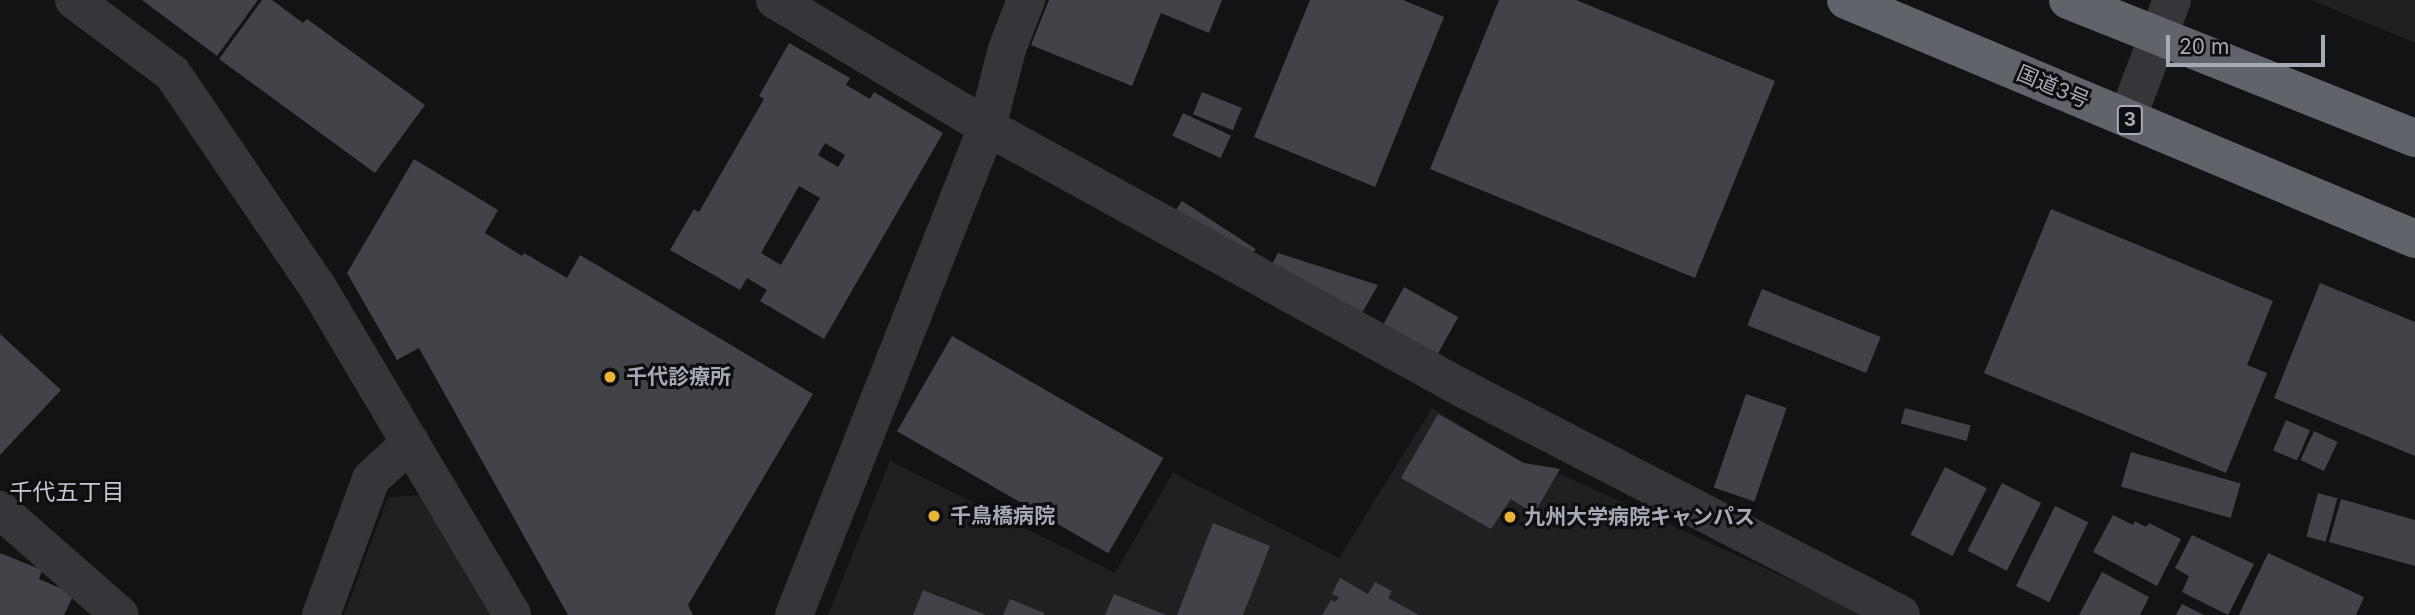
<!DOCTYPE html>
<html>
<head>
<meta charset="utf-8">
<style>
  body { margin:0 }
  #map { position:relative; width:2415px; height:615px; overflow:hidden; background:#131315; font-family:Inter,"Noto Sans JP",sans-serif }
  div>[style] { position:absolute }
  .built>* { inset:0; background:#201f22 }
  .building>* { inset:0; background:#424348; transform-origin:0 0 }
  .minor>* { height:38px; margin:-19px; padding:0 19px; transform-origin:19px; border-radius:19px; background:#35353a }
  .highway>* { height:38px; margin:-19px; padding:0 19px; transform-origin:19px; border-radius:19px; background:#61636b }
  .dots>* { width:19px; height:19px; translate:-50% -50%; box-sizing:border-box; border:4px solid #0e0e10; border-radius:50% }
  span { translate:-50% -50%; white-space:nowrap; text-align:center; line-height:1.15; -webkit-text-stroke:6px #0e0e10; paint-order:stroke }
  .shield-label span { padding:2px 5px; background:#0e0e10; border:2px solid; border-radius:5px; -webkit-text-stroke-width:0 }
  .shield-label { font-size:19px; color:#a5aab5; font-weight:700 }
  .street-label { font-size:21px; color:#a5aab5 }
  .poi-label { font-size:21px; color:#a5aab5; font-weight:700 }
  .left { translate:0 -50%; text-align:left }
  .neighbourhood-label { font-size:23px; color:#c6c9d1 }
  .scale { position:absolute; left:2166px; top:35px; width:159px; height:32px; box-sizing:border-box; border:4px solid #a5aab5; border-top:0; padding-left:9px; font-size:21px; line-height:24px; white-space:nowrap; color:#a5aab5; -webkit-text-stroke:5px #0e0e10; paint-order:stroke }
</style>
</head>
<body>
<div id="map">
  <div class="built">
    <i style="clip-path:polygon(2311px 0,2415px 0,2415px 43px)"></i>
    <i style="clip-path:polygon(1432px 408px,1522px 463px,1565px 476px,1866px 615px,828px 615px,890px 461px,1115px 573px,1173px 473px,1339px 558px)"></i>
    <i style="clip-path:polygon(426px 495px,494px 615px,344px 615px,388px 497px)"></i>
  </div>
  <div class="building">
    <i style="clip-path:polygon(142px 0,258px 0,217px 56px)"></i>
    <i style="clip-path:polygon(262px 0,272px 0,303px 23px,307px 19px,425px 105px,375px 173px,219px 59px)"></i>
    <i style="clip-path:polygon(1049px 0,1222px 0,1209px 33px,1161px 13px,1132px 86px,1031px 45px)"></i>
    <i style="clip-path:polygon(1310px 0,1403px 0,1444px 17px,1375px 187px,1254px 137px)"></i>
    <i style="clip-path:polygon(1499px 0,1576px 0,1775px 81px,1695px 278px,1430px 169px)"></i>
    <i style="clip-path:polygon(evenodd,789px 43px,850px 78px,846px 85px,870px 99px,874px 92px,943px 133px,824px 339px,760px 301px,767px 290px,747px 278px,740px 290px,670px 250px,694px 209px,699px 212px,764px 99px,759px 96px,789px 43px,825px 143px,845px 155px,838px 167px,818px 155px,825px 143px,789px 43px,799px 186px,820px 198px,781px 265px,761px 253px,799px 186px)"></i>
    <i style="left:1202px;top:92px;width:43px;height:24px;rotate:22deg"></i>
    <i style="left:1183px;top:113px;width:53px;height:25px;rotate:25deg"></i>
    <i style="clip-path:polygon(414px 159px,498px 210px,485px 233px,522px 256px,524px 253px,567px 278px,580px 255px,813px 394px,688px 605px,693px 615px,568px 615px,419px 348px,397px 360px,347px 273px)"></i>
    <i style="left:1182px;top:201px;width:88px;height:15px;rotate:33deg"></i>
    <i style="clip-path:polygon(2051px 209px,2273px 301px,2247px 365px,2267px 373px,2226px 473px,1984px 373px)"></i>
    <i style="clip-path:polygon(1278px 253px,1378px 285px,1359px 318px,1270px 268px)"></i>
    <i style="clip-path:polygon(2320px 283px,2415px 322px,2415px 456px,2274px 398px)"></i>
    <i style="left:1404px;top:287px;width:62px;height:50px;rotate:29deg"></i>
    <i style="left:1762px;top:289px;width:128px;height:39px;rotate:22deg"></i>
    <i style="clip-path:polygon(0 334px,61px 390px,0 455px)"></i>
    <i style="left:952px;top:336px;width:244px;height:110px;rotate:30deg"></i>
    <i style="left:1746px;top:394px;width:43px;height:99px;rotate:19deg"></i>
    <i style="left:1905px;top:408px;width:68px;height:16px;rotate:15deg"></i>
    <i style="clip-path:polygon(1438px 414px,1524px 463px,1560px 469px,1534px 514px,1511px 499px,1491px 529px,1401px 478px)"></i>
    <i style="left:2286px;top:420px;width:26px;height:33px;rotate:23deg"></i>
    <i style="left:2314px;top:431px;width:26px;height:32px;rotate:25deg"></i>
    <i style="left:2131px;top:452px;width:114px;height:36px;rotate:16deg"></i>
    <i style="left:1945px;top:467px;width:47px;height:76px;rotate:27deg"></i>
    <i style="left:2002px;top:483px;width:44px;height:76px;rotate:27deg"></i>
    <i style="left:2318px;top:493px;width:20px;height:45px;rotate:15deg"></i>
    <i style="clip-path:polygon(2341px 499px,2415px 520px,2415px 566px,2329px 542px)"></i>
    <i style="left:2055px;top:506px;width:37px;height:89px;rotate:26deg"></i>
    <i style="clip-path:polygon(2113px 515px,2133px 525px,2135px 521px,2146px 527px,2149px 523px,2181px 539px,2157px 586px,2093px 552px)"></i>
    <i style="clip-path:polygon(1213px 523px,1270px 546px,1243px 615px,1177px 615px)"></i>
    <i style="clip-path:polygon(2192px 535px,2254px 564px,2228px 615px,2182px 592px,2189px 576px,2175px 568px)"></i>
    <i style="clip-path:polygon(0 553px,42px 570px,39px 579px,74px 594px,64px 615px,0 615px)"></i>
    <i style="clip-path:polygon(2268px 553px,2364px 597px,2356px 615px,2239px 615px)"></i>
    <i style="clip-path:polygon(2102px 572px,2149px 597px,2140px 615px,2079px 615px)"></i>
    <i style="clip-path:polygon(1340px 578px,1368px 594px,1375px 582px,1392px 591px,1388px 598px,1419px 615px,1322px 615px,1331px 600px,1335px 602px,1339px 597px,1332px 594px)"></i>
    <i style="clip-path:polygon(923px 590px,986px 615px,913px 615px)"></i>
    <i style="clip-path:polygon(1114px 594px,1166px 615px,1105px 615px)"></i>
    <i style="clip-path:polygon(1010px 599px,1044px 613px,1044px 615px,1003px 615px)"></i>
    <i style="clip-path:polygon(2182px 604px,2204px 615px,2176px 615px)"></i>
  </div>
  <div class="minor">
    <i style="left:74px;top:0;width:122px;rotate:36.7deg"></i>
    <i style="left:172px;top:73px;width:258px;rotate:55.8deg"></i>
    <i style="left:317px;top:286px;width:382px;rotate:59.3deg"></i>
    <i style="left:775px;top:0;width:247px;rotate:30.9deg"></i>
    <i style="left:987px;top:127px;width:540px;rotate:28.8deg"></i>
    <i style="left:1460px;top:387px;width:496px;rotate:27.3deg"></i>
    <i style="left:2127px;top:118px;width:126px;rotate:-69.1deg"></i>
    <i style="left:0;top:510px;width:159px;rotate:41.2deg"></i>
    <i style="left:321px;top:615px;width:145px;rotate:-69.8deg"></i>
    <i style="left:371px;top:479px;width:54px;rotate:-42.8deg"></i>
    <i style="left:794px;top:615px;width:525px;rotate:-68.42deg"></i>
    <i style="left:987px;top:127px;width:81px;rotate:-75.6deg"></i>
    <i style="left:1007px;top:49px;width:53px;rotate:-68.8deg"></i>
  </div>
  <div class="highway">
    <i style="left:1846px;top:0;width:617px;rotate:22.78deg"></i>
    <i style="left:2068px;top:0;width:373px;rotate:21.7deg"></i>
  </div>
  <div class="dots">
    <i style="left:610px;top:377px;background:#ebb235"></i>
    <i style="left:934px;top:516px;background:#ebb235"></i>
    <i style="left:1510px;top:517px;background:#ebb235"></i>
  </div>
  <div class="shield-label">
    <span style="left:2130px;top:120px">3</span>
  </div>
  <div class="street-label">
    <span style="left:2053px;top:87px;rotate:23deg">国道3号</span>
  </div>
  <div class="poi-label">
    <span class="left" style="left:626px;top:377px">千代診療所</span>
    <span class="left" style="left:950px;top:516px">千鳥橋病院</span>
    <span class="left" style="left:1524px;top:517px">九州大学病院キャンパス</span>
  </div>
  <div class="neighbourhood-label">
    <span style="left:67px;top:492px">千代五丁目</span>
  </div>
  <div class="scale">20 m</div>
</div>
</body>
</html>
